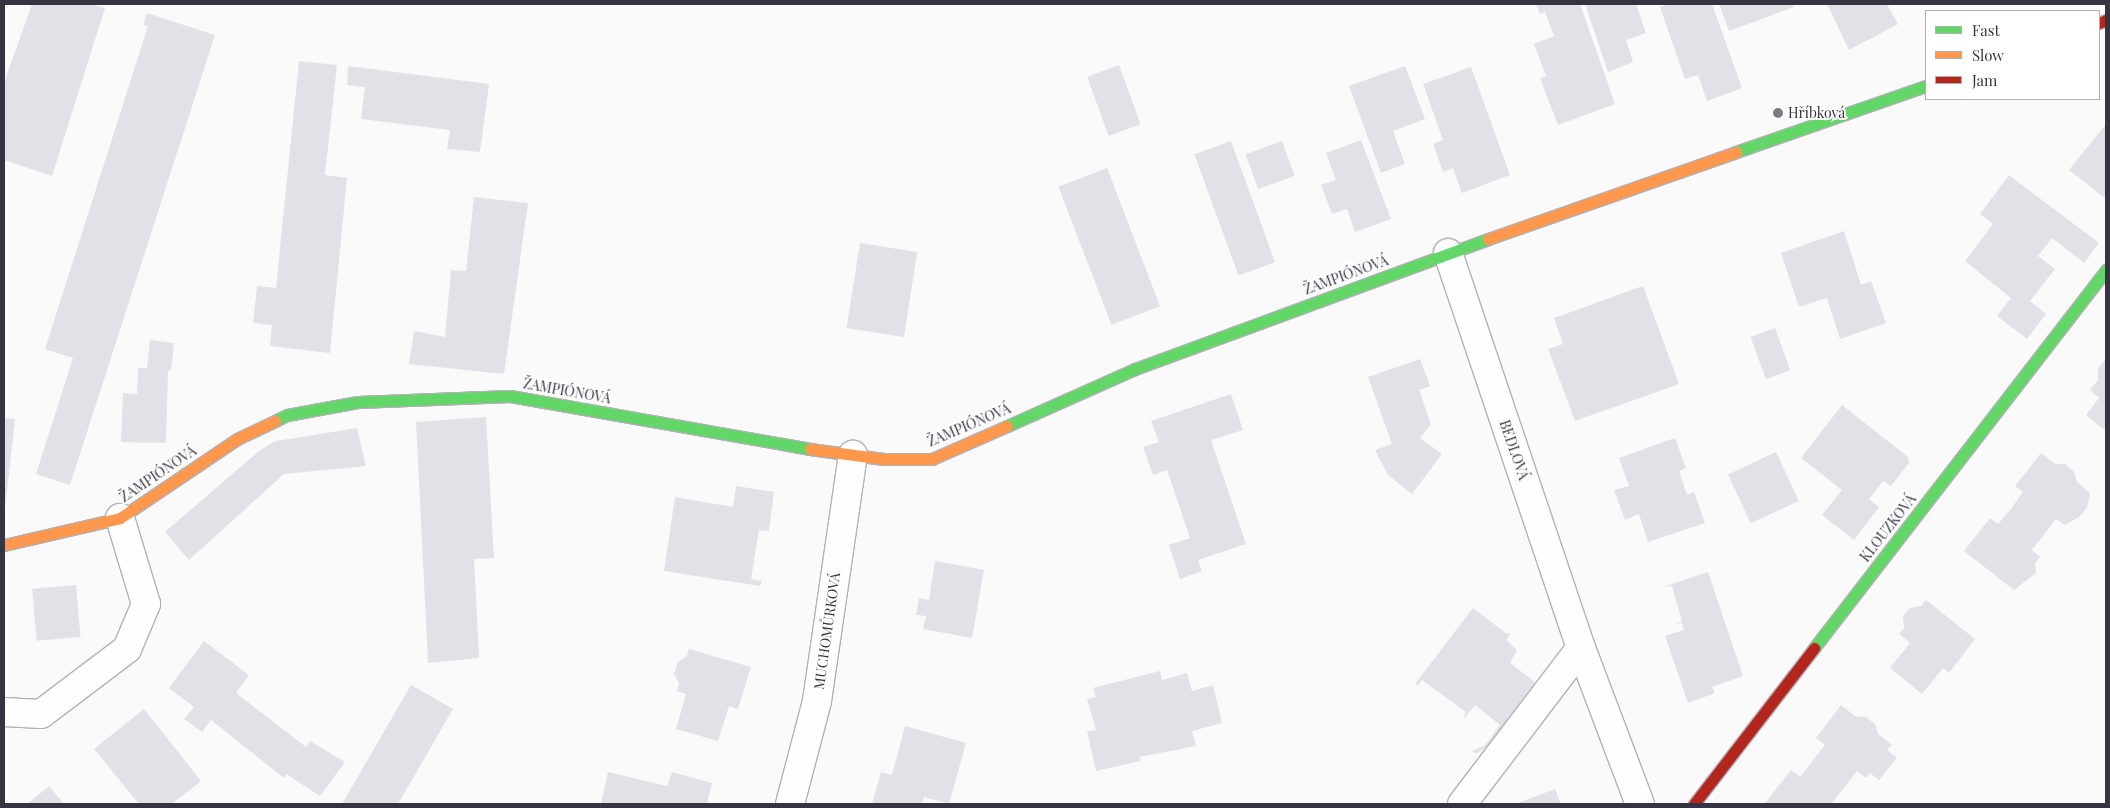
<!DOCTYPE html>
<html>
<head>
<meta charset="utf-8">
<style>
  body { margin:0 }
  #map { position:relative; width:2110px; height:808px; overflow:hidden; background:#fafafa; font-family:"Playfair Display",serif }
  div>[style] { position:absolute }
  .building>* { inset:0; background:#e2e1e8; transform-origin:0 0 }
  .roads { filter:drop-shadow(1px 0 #b2b1b7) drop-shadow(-1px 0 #b2b1b7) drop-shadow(0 1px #b2b1b7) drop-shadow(0 -1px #b2b1b7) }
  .street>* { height:28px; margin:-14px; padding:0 14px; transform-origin:14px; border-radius:14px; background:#fefefe }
  .fast>* { height:11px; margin:-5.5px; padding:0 5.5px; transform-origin:5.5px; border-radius:5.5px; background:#63d668 }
  .slow>* { height:11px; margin:-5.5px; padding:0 5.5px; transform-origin:5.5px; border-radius:5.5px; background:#ff974d }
  .jam>* { height:11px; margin:-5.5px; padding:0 5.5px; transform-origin:5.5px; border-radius:5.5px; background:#b3261e }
  .dots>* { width:14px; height:14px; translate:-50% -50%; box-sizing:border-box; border:2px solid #fff; border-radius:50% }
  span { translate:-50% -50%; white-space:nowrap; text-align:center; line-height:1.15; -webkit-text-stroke:4px #fff; paint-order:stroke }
  .poi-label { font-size:14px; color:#363442 }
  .left { translate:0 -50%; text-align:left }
  .street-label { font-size:14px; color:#363442 }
  .frame { position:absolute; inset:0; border:5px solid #363442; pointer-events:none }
  .legend { position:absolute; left:1925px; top:10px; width:175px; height:90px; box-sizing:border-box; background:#fff; border:1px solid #afaeb3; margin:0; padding:6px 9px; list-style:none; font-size:15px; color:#363442 }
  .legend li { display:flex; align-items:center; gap:10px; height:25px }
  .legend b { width:25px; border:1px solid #afaeb3 }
</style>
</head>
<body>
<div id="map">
  <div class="building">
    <i style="clip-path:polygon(32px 4px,91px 4px,105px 8px,52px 176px,4px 160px,4px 83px)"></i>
    <i style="clip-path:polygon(1536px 4px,1580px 4px,1615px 104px,1558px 125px,1540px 78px,1546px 76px,1534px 44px,1554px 36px,1545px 12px,1540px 14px)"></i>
    <i style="clip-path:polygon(1585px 4px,1636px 4px,1646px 33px,1626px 40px,1633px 62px,1608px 72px)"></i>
    <i style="clip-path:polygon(1669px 4px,1712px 4px,1742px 88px,1707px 101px,1698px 75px,1685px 79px,1660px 7px)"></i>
    <i style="clip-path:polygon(1719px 4px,1793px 4px,1794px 7px,1729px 31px)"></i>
    <i style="clip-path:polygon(1827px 4px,1887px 4px,1898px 24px,1849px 50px)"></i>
    <i style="clip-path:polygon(147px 13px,215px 35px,70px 485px,36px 474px,73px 358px,45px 349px,148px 26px,143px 25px)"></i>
    <i style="clip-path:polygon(299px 61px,337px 65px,325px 175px,347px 178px,330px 353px,270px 346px,272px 325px,253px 323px,257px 286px,276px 288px)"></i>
    <i style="left:1119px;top:65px;width:63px;height:34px;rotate:70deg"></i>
    <i style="clip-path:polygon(348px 66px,489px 84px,480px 152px,447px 149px,450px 130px,361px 119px,365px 87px,347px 85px)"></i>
    <i style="clip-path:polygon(1405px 66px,1425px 119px,1393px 131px,1405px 164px,1381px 173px,1349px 86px)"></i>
    <i style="clip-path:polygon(1471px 67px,1510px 175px,1462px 193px,1453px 168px,1443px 172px,1433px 144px,1443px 140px,1423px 84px)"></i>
    <i style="clip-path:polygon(2106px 124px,2106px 199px,2069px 170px)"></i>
    <i style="clip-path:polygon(1361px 140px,1391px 219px,1355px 232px,1347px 209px,1332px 214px,1321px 185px,1336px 180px,1326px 153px)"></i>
    <i style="left:1231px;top:141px;width:129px;height:39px;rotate:70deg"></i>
    <i style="left:1282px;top:141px;width:37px;height:39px;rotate:70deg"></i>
    <i style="left:1107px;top:168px;width:148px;height:52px;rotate:69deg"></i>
    <i style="clip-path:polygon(2009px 175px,2099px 243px,2084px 263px,2052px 238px,2038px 256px,2055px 269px,2030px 301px,2046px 314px,2027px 339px,1997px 316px,2011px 298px,1965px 261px,1993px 224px,1980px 214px)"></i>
    <i style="clip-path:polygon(474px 197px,528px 203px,504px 374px,409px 364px,414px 331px,445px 337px,451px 270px,466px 271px)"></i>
    <i style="clip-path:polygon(1844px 231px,1861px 285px,1871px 281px,1886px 323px,1840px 339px,1827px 298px,1799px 307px,1781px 253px)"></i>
    <i style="left:860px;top:243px;width:58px;height:86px;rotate:9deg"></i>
    <i style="clip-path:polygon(1643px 286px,1679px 384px,1575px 421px,1548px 349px,1563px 344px,1554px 318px)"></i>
    <i style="left:1775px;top:328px;width:45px;height:26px;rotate:70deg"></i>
    <i style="clip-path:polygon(150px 340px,174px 343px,171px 371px,168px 370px,166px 443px,121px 442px,123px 393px,137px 394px,138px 368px,147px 368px)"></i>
    <i style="clip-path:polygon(1420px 359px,1430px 386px,1419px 390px,1431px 424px,1420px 438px,1442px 454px,1412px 494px,1388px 475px,1375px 450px,1392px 444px,1368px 377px)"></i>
    <i style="clip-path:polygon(2106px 359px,2106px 431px,2086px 415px,2099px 398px,2090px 390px,2098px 380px,2098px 368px)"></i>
    <i style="clip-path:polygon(1231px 394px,1243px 430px,1211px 440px,1246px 544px,1198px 560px,1202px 571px,1180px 579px,1169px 545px,1190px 538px,1167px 470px,1153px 475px,1143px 447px,1159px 442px,1151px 421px)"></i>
    <i style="clip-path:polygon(1842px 405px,1908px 457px,1909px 463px,1891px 486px,1883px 481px,1869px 499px,1879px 507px,1854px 540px,1822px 515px,1842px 490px,1801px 458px)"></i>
    <i style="clip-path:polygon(486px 417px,494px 558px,474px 559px,479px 658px,428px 663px,416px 422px)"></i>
    <i style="clip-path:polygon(4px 418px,15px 419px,5px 508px,4px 508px)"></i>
    <i style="clip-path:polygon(357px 428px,366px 466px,284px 474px,189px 560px,165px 532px,260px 450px,276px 441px)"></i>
    <i style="clip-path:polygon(1675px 438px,1686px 468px,1679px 471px,1687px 495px,1694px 492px,1705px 523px,1648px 542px,1639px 514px,1625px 520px,1614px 490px,1629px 486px,1619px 458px)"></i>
    <i style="left:1776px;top:452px;width:54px;height:53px;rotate:65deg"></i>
    <i style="clip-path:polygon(2041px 453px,2055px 464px,2065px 464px,2074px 472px,2077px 482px,2090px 493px,2087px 508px,2079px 517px,2065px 525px,2056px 519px,2032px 550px,2040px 557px,2035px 563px,2036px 573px,2014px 590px,1964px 551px,1990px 518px,1998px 524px,2011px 509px,2023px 492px,2015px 486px)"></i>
    <i style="clip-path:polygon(736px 486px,774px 492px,769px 531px,759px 530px,751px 579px,762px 581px,760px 586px,664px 571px,675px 497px,733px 507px)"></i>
    <i style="clip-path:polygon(935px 561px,984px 570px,972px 638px,923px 629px,926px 616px,916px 615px,919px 598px,929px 600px)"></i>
    <i style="clip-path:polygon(1708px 572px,1743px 676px,1712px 687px,1715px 693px,1688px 703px,1665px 636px,1684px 630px,1682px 623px,1675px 624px,1682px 621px,1672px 586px,1663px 587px)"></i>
    <i style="left:76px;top:585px;width:52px;height:44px;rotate:85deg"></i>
    <i style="clip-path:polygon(1926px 600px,1975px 639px,1949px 673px,1943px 668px,1922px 694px,1890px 668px,1910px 643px,1899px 634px,1904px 628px,1903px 616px,1910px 608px,1921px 606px)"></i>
    <i style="clip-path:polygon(1473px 608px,1507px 634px,1511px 633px,1506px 640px,1517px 650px,1510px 663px,1535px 682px,1487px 747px,1477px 753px,1471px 752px,1485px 745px,1500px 725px,1475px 705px,1463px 720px,1466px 712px,1422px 680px,1418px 686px,1415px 684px)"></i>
    <i style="clip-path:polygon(204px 641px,249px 675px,236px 693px,306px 747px,310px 741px,345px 762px,320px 796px,286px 774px,284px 778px,211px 720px,202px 732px,184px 719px,194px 707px,169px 688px)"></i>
    <i style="clip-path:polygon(689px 649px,751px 667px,738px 709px,729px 706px,718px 741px,676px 729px,686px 694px,677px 691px,679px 684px,674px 673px,678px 662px,687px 656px)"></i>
    <i style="clip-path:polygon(1160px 671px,1162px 680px,1187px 673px,1192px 691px,1213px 685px,1222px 723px,1192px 731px,1196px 746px,1139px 757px,1140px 761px,1096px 771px,1087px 731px,1096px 730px,1087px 699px,1096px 697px,1093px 688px)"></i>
    <i style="clip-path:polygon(411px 685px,453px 709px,398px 804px,342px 804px)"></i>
    <i style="clip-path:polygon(1841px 705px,1855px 716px,1866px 717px,1875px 724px,1878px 734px,1892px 745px,1887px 750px,1897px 758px,1879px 780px,1870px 773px,1866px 778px,1857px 771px,1832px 803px,1834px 804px,1767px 804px,1765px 803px,1791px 770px,1800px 777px,1825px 745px,1816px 738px)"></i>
    <i style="clip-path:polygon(144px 709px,201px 781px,172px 804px,139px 804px,94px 749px)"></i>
    <i style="clip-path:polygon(905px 726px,966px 743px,949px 804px,924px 797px,922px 804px,872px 804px,881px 772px,892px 775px)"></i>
    <i style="clip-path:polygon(608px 772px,667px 786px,672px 772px,712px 783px,707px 804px,601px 804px)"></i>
    <i style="clip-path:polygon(49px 786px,64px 804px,27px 804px)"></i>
    <i style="clip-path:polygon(1555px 789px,1561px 804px,1515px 804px)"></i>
  </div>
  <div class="roads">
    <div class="street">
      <i style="left:1448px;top:253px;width:417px;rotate:71.4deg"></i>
      <i style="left:1581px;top:648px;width:167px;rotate:69.3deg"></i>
      <i style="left:4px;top:712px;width:37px;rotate:3deg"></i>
      <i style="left:41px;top:714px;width:108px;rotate:-37.1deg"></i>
      <i style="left:127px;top:649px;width:49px;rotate:-67.1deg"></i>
      <i style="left:146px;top:604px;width:90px;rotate:-106.8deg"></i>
      <i style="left:790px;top:804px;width:106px;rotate:-75.3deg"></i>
      <i style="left:817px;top:701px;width:249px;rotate:-81.7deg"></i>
      <i style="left:1462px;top:804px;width:196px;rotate:-52.7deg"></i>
    </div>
    <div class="fast">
      <i style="left:1736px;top:152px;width:201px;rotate:-19.2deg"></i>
      <i style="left:275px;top:421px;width:13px;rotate:-27deg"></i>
      <i style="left:287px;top:415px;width:72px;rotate:-10.4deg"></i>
      <i style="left:358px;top:402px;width:152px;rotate:-2.3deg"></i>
      <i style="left:510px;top:396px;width:305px;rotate:10deg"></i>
      <i style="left:1007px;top:426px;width:140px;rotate:-24deg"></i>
      <i style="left:1135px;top:369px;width:376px;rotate:-20.2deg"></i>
      <i style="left:1814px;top:648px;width:478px;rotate:-52.3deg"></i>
    </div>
    <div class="slow">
      <i style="left:1488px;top:239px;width:263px;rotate:-19.3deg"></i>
      <i style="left:810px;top:449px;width:74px;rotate:7.8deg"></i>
      <i style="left:883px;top:459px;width:49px"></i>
      <i style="left:932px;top:459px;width:82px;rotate:-23.7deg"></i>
      <i style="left:4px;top:545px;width:119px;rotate:-13.1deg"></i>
      <i style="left:120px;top:518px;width:141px;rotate:-34deg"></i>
      <i style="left:237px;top:439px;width:42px;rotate:-25.3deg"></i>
    </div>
    <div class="jam">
      <i style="left:2099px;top:23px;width:8px;rotate:-23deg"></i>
      <i style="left:1694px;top:804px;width:197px;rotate:-52.4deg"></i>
    </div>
  </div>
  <div class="dots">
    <i style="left:1778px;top:113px;background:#7b7982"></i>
  </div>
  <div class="poi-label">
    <span class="left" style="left:1788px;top:113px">Hříbková</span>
  </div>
  <div class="street-label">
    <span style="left:1346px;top:275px;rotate:-20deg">ŽAMPIÓNOVÁ</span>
    <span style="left:567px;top:391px;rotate:10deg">ŽAMPIÓNOVÁ</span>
    <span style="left:969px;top:425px;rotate:-23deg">ŽAMPIÓNOVÁ</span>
    <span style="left:1514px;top:450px;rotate:71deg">BEDLOVÁ</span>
    <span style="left:158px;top:474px;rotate:-34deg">ŽAMPIÓNOVÁ</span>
    <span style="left:1888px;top:528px;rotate:-52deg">KLOUZKOVÁ</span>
    <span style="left:827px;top:631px;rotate:-82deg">MUCHOMŮRKOVÁ</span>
  </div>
  <div class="frame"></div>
  <ul class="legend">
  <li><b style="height:6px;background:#63d668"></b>Fast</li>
  <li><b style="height:6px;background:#ff974d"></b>Slow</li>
  <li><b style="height:6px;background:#b3261e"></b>Jam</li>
  </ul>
</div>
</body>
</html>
